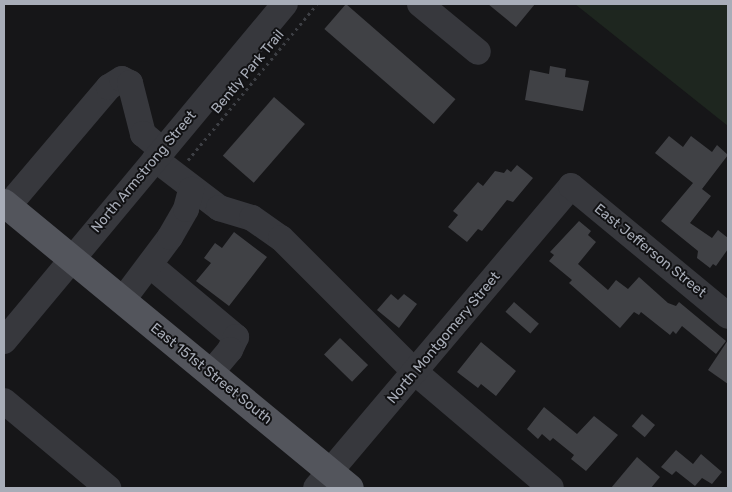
<!DOCTYPE html>
<html>
<head>
<meta charset="utf-8">
<style>
  body { margin:0 }
  #map { position:relative; width:732px; height:492px; overflow:hidden; background:#161618; font-family:Rubik,sans-serif }
  div>[style] { position:absolute }
  .green>* { inset:0; background:#1e261f }
  .building>* { inset:0; background:#404145; transform-origin:0 0 }
  .path>* { height:3px; margin-top:-1.5px; transform-origin:0; background:repeating-linear-gradient(90deg,#3d3f44 0 2.5px,transparent 0 6.5px) }
  .minor>* { height:26px; margin:-13px; padding:0 13px; transform-origin:13px; border-radius:13px; background:#37383d }
  .major>* { height:28px; margin:-14px; padding:0 14px; transform-origin:14px; border-radius:14px; background:#53555c }
  span { translate:-50% -50%; white-space:nowrap; text-align:center; line-height:1.15; -webkit-text-stroke:4px #111113; paint-order:stroke }
  .street-label { font-size:14px; color:#a8adb8 }
  .frame { position:absolute; inset:0; border:5px solid #a8adb8; pointer-events:none }
</style>
</head>
<body>
<div id="map">
  <div class="green">
    <i style="clip-path:polygon(575px 4px,728px 4px,728px 126px)"></i>
  </div>
  <div class="building">
    <i style="left:346px;top:4px;width:145px;height:33px;rotate:41deg"></i>
    <i style="clip-path:polygon(488px 4px,535px 4px,516px 27px)"></i>
    <i style="clip-path:polygon(550px 66px,566px 69px,565px 77px,589px 81px,583px 111px,525px 100px,530px 70px,549px 74px)"></i>
    <i style="left:274px;top:97px;width:41px;height:78px;rotate:41deg"></i>
    <i style="clip-path:polygon(669px 136px,683px 147px,691px 136px,712px 152px,717px 145px,728px 155px,702px 189px,711px 196px,690px 223px,712px 238px,718px 230px,728px 238px,728px 249px,716px 266px,713px 264px,710px 268px,697px 258px,698px 251px,661px 221px,693px 183px,655px 153px)"></i>
    <i style="clip-path:polygon(517px 165px,533px 178px,513px 202px,507px 200px,482px 231px,478px 229px,467px 242px,448px 227px,458px 215px,453px 211px,478px 182px,483px 186px,495px 171px,504px 173px,507px 169px,511px 172px)"></i>
    <i style="clip-path:polygon(579px 221px,591px 231px,588px 235px,596px 242px,578px 264px,608px 290px,616px 280px,628px 289px,639px 277px,668px 303px,676px 306px,679px 302px,726px 341px,716px 354px,682px 326px,676px 334px,673px 331px,670px 335px,641px 312px,639px 315px,634px 312px,620px 328px,569px 283px,572px 280px,549px 261px,554px 255px,550px 252px)"></i>
    <i style="clip-path:polygon(234px 232px,267px 257px,229px 306px,196px 281px,211px 263px,204px 258px,215px 243px,222px 248px)"></i>
    <i style="clip-path:polygon(391px 294px,398px 300px,404px 294px,417px 304px,399px 328px,377px 310px)"></i>
    <i style="left:514px;top:302px;width:33px;height:13px;rotate:41deg"></i>
    <i style="left:340px;top:338px;width:39px;height:23px;rotate:44deg"></i>
    <i style="clip-path:polygon(728px 340px,728px 384px,708px 370px)"></i>
    <i style="clip-path:polygon(481px 342px,516px 371px,496px 396px,481px 384px,478px 388px,457px 372px)"></i>
    <i style="clip-path:polygon(544px 407px,577px 434px,594px 416px,618px 435px,586px 471px,571px 459px,574px 455px,553px 438px,550px 441px,542px 434px,538px 439px,527px 429px)"></i>
    <i style="left:642px;top:414px;width:17px;height:16px;rotate:40deg"></i>
    <i style="clip-path:polygon(676px 450px,693px 464px,701px 454px,722px 472px,712px 484px,702px 478px,695px 486px,676px 471px,672px 475px,661px 467px)"></i>
    <i style="clip-path:polygon(637px 457px,660px 477px,651px 488px,611px 488px)"></i>
  </div>
  <div class="path">
    <i style="left:188px;top:160px;width:202px;rotate:-50.4deg"></i>
  </div>
  <div class="minor">
    <i style="left:420px;top:4px;width:75px;rotate:39.6deg"></i>
    <i style="left:155px;top:159px;width:81px;rotate:37.4deg"></i>
    <i style="left:219px;top:208px;width:34px;rotate:17deg"></i>
    <i style="left:252px;top:218px;width:35px;rotate:35deg"></i>
    <i style="left:281px;top:238px;width:191px;rotate:45deg"></i>
    <i style="left:416px;top:373px;width:177px;rotate:40.4deg"></i>
    <i style="left:8px;top:206px;width:156px;rotate:-49.7deg"></i>
    <i style="left:109px;top:87px;width:15px;rotate:-32deg"></i>
    <i style="left:122px;top:79px;width:9px;rotate:27deg"></i>
    <i style="left:130px;top:83px;width:53px;rotate:75.7deg"></i>
    <i style="left:143px;top:134px;width:25px;rotate:40deg"></i>
    <i style="left:151px;top:266px;width:111px;rotate:39.9deg"></i>
    <i style="left:236px;top:337px;width:14px;rotate:115deg"></i>
    <i style="left:230px;top:350px;width:31px;rotate:130deg"></i>
    <i style="left:122px;top:301px;width:80px;rotate:-53.1deg"></i>
    <i style="left:170px;top:237px;width:32px;rotate:-60deg"></i>
    <i style="left:186px;top:209px;width:20px;rotate:-75deg"></i>
    <i style="left:4px;top:341px;width:439px;rotate:-50.2deg"></i>
    <i style="left:4px;top:401px;width:136px;rotate:39.9deg"></i>
    <i style="left:316px;top:488px;width:395px;rotate:-49.8deg"></i>
    <i style="left:571px;top:186px;width:204px;rotate:39.6deg"></i>
  </div>
  <div class="major">
    <i style="left:4px;top:203px;width:448px;rotate:39.5deg"></i>
  </div>
  <div class="street-label">
    <span style="left:248px;top:72px;rotate:-50deg">Bently Park Trail</span>
    <span style="left:144px;top:172px;rotate:-50deg">North Armstrong Street</span>
    <span style="left:650px;top:251px;rotate:39deg">East Jefferson Street</span>
    <span style="left:444px;top:338px;rotate:-50deg">North Montgomery Street</span>
    <span style="left:211px;top:374px;rotate:39deg">East 151st Street South</span>
  </div>
  <div class="frame"></div>
</div>
</body>
</html>
